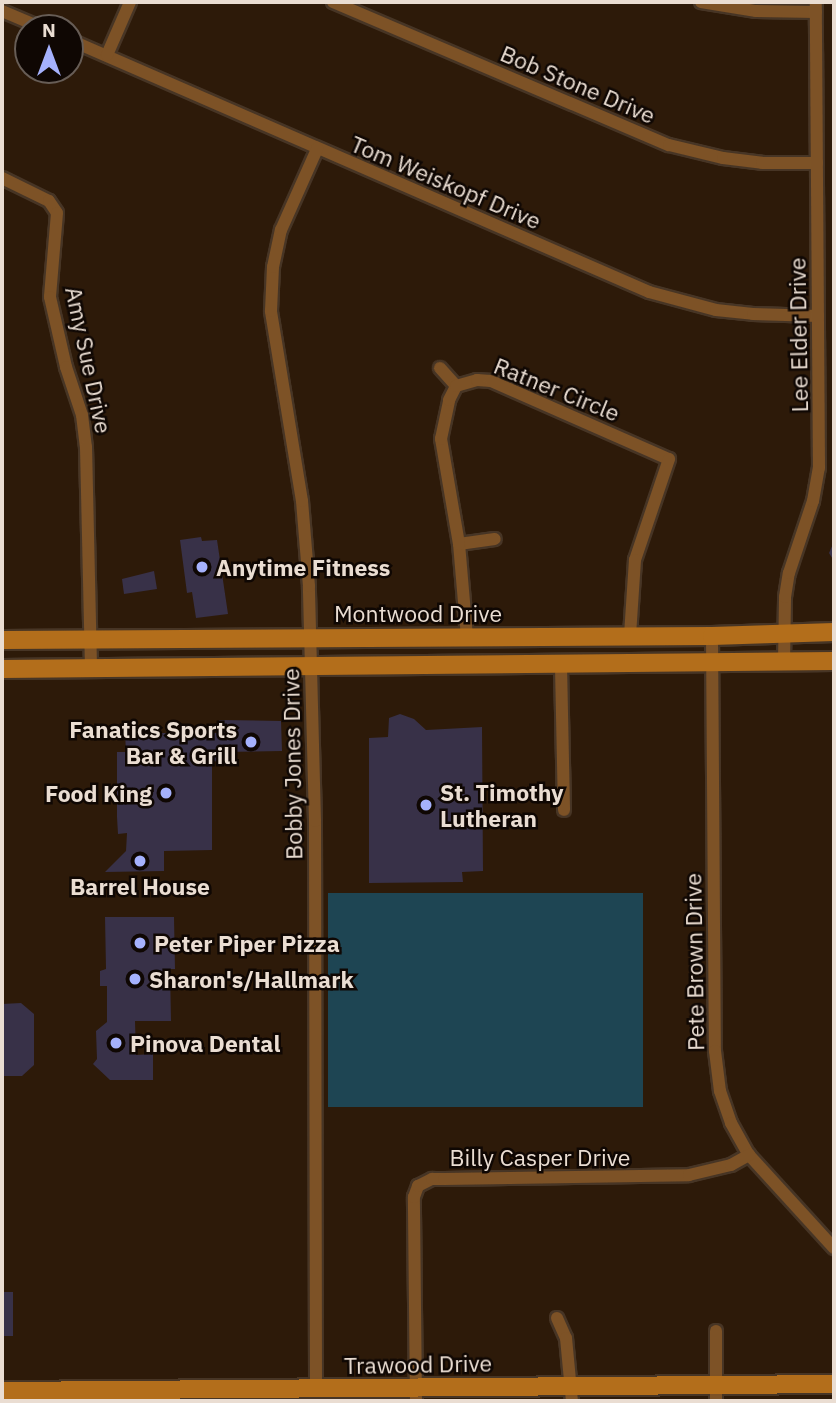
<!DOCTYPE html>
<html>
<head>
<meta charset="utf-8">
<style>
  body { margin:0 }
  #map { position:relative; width:836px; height:1403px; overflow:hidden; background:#2d1a09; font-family:"IBM Plex Sans",sans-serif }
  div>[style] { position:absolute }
  .water>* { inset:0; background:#1e4553; transform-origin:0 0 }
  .building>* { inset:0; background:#383148; transform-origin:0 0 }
  .roads { filter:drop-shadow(2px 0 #473525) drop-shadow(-2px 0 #473525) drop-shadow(0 2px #473525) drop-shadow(0 -2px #473525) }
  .street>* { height:12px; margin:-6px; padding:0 6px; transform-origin:6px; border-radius:6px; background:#7d5226 }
  .secondary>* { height:18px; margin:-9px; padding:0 9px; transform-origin:9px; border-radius:9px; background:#b36e1b }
  .dots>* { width:19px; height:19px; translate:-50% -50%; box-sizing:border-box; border:4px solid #0f0703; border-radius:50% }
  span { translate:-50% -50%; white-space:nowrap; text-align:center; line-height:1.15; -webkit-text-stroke:5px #0f0703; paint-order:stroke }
  .street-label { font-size:23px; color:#eaddd2 }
  .poi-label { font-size:23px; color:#eaddd2; font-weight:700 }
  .left { translate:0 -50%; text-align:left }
  .right { translate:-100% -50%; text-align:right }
  .frame { position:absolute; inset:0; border:4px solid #eaddd2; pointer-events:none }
  .north { position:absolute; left:14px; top:14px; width:70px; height:70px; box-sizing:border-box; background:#0f0703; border:2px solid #675d56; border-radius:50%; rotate:0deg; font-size:19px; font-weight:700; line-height:28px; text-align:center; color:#eaddd2 }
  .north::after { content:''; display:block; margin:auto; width:24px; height:32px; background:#a5b1fc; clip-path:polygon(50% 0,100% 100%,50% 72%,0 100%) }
</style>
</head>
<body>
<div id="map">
  <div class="water">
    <i style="left:643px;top:893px;width:214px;height:315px;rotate:90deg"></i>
  </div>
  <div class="building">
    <i style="clip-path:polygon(201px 537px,202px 541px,217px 540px,228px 614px,196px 618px,192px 592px,187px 593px,180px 540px)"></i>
    <i style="clip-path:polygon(834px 542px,834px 561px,829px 553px)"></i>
    <i style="clip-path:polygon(154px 571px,157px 589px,124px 594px,122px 579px)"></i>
    <i style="clip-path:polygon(400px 714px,414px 719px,426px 730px,482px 727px,483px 871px,462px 872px,463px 882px,369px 883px,369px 738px,388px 737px,389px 718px)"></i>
    <i style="clip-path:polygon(219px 720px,281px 721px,282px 751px,220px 752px,221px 762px,212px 761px,212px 850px,164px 851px,164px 871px,105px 872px,126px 851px,127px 833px,118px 834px,117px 817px,117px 752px,126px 752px,125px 733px,220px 733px)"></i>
    <i style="clip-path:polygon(105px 917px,174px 917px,175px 969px,170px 969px,171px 1021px,135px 1021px,136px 1055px,153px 1054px,153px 1080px,110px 1080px,93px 1064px,97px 1059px,96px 1031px,107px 1022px,107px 986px,100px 986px,100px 971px,106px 969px)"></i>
    <i style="clip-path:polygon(21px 1003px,34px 1014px,34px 1065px,22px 1076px,2px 1076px,2px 1004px)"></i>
    <i style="left:2px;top:1292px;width:11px;height:44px"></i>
  </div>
  <div class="roads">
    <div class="street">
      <i style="left:333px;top:2px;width:365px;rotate:23.1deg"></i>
      <i style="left:669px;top:145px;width:56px;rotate:13.5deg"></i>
      <i style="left:723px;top:158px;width:39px;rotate:7deg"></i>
      <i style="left:762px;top:163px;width:55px"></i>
      <i style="left:701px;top:2px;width:56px;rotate:9.3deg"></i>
      <i style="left:756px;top:11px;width:60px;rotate:1deg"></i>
      <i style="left:2px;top:11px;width:43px;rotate:23deg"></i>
      <i style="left:70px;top:40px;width:631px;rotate:23.52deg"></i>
      <i style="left:649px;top:292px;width:69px;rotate:15deg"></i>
      <i style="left:716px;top:310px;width:37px;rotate:6deg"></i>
      <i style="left:753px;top:314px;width:65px;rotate:1.8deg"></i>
      <i style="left:107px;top:55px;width:58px;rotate:-66.5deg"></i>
      <i style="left:2px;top:178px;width:52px;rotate:26.1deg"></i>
      <i style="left:49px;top:201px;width:14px;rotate:56deg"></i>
      <i style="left:57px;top:213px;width:84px;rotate:94.8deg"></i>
      <i style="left:50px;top:297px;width:72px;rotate:77.1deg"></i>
      <i style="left:66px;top:367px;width:51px;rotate:71.6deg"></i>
      <i style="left:82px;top:415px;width:32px;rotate:83deg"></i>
      <i style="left:86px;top:447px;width:221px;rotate:88.7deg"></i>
      <i style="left:440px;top:368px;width:24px;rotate:48deg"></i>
      <i style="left:459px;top:544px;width:36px;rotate:-8deg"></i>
      <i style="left:712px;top:636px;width:415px;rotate:89.6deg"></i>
      <i style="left:715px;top:1051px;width:40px;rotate:82.9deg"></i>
      <i style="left:720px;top:1091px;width:34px;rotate:71deg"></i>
      <i style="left:731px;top:1123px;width:37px;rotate:61deg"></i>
      <i style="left:749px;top:1155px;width:126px;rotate:47.6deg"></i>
      <i style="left:467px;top:637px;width:93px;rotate:-94.9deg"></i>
      <i style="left:459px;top:544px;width:107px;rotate:-99.7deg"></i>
      <i style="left:441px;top:439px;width:40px;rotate:-78deg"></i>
      <i style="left:449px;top:400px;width:16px;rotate:-63deg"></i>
      <i style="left:456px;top:386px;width:22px;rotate:-16deg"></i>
      <i style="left:477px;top:380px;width:14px;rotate:4deg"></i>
      <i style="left:491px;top:381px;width:194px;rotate:23.7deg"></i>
      <i style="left:669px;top:459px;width:107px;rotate:108.6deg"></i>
      <i style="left:635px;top:560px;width:76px;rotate:93.8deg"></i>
      <i style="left:784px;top:663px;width:66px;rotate:-89.1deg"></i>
      <i style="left:785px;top:597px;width:24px;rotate:-81deg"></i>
      <i style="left:789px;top:573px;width:76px;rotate:-71.6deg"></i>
      <i style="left:813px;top:501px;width:34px;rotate:-80deg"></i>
      <i style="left:819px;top:468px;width:466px;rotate:-90.4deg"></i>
      <i style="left:561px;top:666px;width:144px;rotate:88.8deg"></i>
      <i style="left:557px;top:1318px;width:22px;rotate:66deg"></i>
      <i style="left:566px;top:1338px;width:63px;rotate:84.6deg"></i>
      <i style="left:716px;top:1331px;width:70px;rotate:90deg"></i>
      <i style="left:316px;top:1389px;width:568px;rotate:-90.1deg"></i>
      <i style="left:315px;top:821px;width:235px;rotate:-91.5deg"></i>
      <i style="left:309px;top:586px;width:85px;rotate:-94.7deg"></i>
      <i style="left:302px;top:501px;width:193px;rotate:-99.3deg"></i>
      <i style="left:271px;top:311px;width:44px;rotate:-87.4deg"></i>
      <i style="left:273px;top:267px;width:38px;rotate:-78deg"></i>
      <i style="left:281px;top:230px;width:89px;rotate:-66deg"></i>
      <i style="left:416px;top:1401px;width:204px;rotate:-90.6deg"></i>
      <i style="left:414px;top:1197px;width:12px;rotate:-70deg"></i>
      <i style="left:418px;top:1186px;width:16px;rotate:-27deg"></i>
      <i style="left:432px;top:1179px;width:12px"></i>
      <i style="left:444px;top:1179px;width:245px;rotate:-0.9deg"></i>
      <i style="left:689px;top:1175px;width:43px;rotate:-13.4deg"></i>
      <i style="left:731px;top:1165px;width:21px;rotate:-29deg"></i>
    </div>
    <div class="secondary">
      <i style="left:2px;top:640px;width:710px;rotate:-0.32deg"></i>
      <i style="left:712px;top:636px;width:122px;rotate:-1.9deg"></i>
      <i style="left:2px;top:669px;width:832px;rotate:-0.55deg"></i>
      <i style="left:2px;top:1391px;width:832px;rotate:-0.48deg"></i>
    </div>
  </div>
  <div class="dots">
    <i style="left:202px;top:567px;background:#a5b1fc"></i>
    <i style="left:251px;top:742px;background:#a5b1fc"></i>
    <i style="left:166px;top:793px;background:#a5b1fc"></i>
    <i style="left:426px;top:805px;background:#a5b1fc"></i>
    <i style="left:140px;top:861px;background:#a5b1fc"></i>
    <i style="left:140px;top:943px;background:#a5b1fc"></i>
    <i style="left:135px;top:979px;background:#a5b1fc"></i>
    <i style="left:116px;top:1043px;background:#a5b1fc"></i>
  </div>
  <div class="street-label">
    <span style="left:578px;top:84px;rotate:23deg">Bob Stone Drive</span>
    <span style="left:446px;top:182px;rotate:23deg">Tom Weiskopf Drive</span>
    <span style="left:798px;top:335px;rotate:-91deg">Lee Elder Drive</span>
    <span style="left:89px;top:360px;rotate:78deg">Amy Sue Drive</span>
    <span style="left:557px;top:389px;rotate:22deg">Ratner Circle</span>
    <span style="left:418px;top:613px">Montwood Drive</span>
    <span style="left:292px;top:764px;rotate:-91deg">Bobby Jones Drive</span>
    <span style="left:694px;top:962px;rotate:-91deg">Pete Brown Drive</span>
    <span style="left:540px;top:1157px">Billy Casper Drive</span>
    <span style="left:418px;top:1364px;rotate:-1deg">Trawood Drive</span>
  </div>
  <div class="poi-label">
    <span class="left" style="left:216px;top:567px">Anytime Fitness</span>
    <span class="right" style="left:237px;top:742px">Fanatics Sports<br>Bar &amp; Grill</span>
    <span class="left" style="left:440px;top:805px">St. Timothy<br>Lutheran</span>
    <span class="right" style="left:152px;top:793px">Food King</span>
    <span style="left:140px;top:886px">Barrel House</span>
    <span class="left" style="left:154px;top:943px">Peter Piper Pizza</span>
    <span class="left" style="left:149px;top:979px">Sharon's/Hallmark</span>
    <span class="left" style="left:130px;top:1043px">Pinova Dental</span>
  </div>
  <div class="frame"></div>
  <div class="north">N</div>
</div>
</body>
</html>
